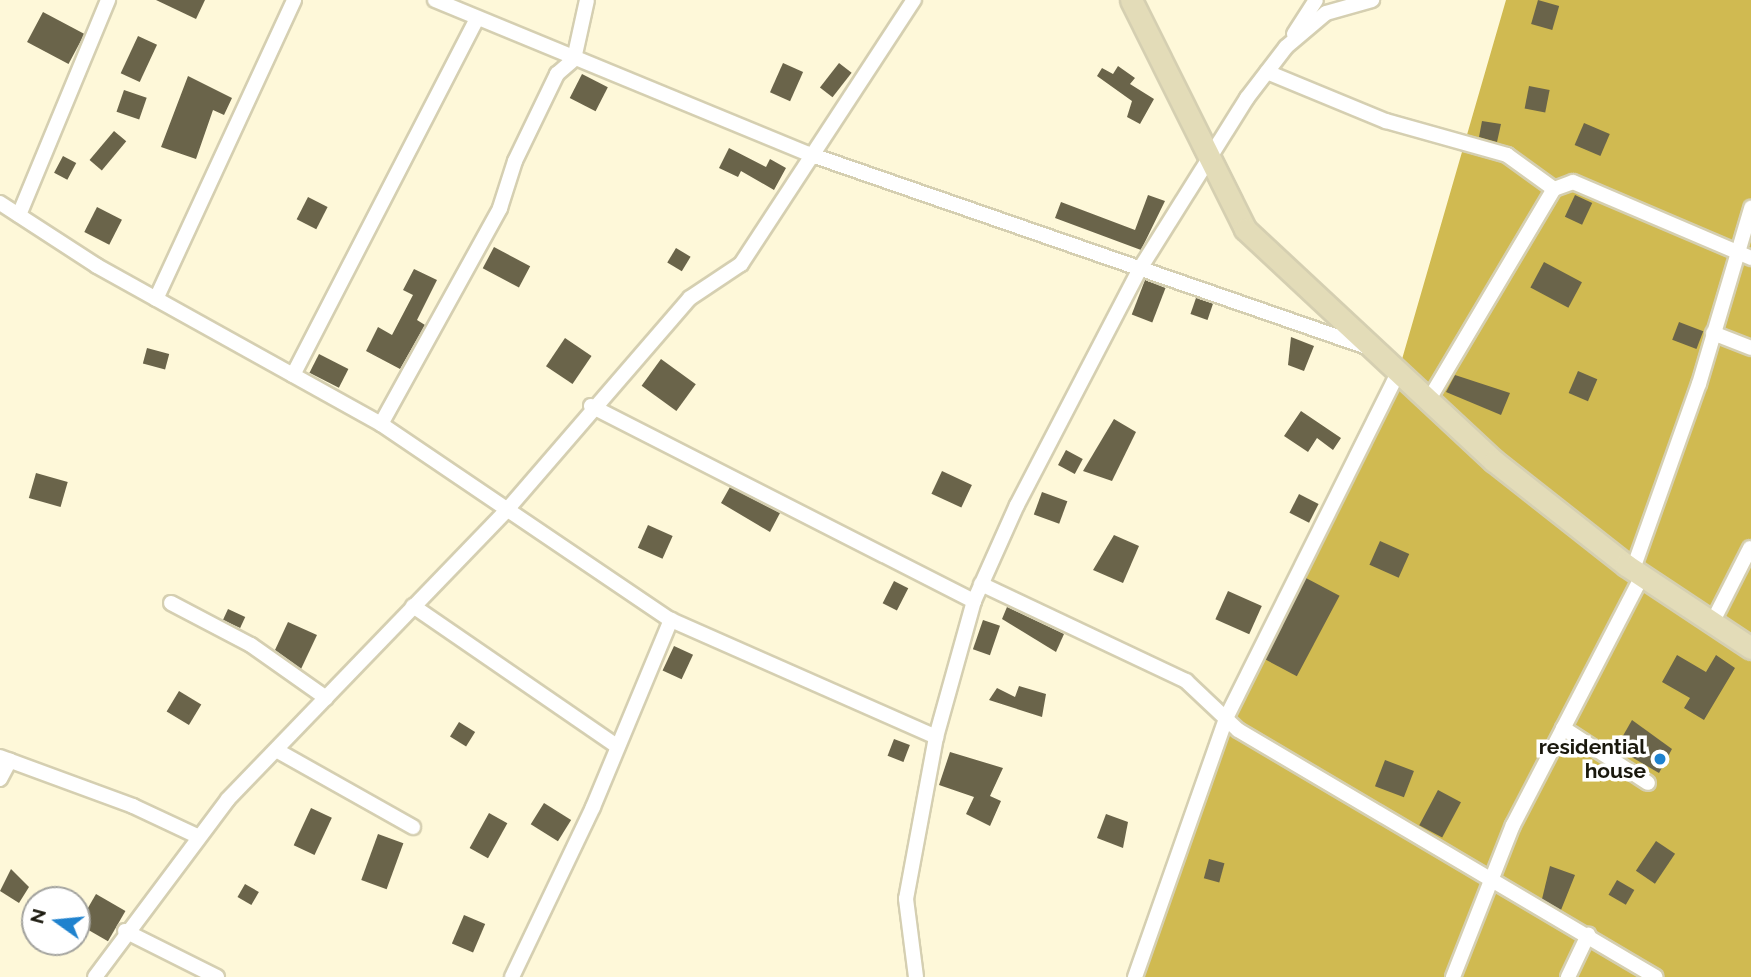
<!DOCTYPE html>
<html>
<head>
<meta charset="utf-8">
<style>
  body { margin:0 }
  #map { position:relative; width:1751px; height:977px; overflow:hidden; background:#fef8d9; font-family:Raleway,sans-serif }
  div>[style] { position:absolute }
  .water>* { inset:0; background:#d0ba51 }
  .building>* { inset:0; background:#6a644a; transform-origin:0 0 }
  .roads { filter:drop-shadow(2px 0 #d5cfb1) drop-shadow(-2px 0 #d5cfb1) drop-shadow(0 2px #d5cfb1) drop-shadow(0 -2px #d5cfb1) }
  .street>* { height:14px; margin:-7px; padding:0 7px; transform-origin:7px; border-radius:7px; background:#fff }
  .secondary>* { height:21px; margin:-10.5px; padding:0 10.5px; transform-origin:10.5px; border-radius:10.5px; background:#e3dcb8 }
  .dots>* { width:19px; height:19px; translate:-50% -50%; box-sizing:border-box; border:4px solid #fff; border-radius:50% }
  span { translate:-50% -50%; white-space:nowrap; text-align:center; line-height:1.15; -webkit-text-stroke:7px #fff; paint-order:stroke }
  .poi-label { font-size:21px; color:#1a180d; font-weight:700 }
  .right { translate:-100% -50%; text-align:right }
  .north { position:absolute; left:21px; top:886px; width:70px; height:70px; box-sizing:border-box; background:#fff; border:2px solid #a3a39e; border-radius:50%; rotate:285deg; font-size:19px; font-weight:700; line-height:28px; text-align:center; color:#1a180d }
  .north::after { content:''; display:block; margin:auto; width:24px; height:32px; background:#1f82ce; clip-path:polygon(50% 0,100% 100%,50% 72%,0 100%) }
</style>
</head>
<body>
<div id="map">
  <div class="water">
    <i style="clip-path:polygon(1506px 0,1751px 0,1751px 977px,1135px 977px,1227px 716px,1398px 373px)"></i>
  </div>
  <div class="building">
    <i style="clip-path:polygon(156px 0,205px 0,196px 19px)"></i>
    <i style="left:1538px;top:0;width:22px;height:25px;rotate:16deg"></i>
    <i style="left:43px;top:12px;width:47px;height:34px;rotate:28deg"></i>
    <i style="left:138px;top:36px;width:21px;height:41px;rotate:25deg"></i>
    <i style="left:783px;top:63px;width:22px;height:32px;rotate:24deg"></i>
    <i style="left:839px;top:63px;width:16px;height:31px;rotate:38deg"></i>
    <i style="clip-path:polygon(1118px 66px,1135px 78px,1130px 84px,1154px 99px,1140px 124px,1127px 117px,1132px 101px,1097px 76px,1102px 68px,1113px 74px)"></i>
    <i style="left:582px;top:74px;width:29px;height:27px;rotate:27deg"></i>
    <i style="clip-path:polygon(188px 76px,232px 98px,224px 115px,213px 110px,196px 159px,161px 147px)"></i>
    <i style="left:1529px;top:86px;width:21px;height:23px;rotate:11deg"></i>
    <i style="left:124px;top:90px;width:24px;height:23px;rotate:19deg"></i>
    <i style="clip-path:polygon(1482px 121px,1501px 124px,1497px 142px,1479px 137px)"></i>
    <i style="left:1584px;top:123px;width:28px;height:24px;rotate:23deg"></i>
    <i style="left:114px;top:131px;width:16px;height:38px;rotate:40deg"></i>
    <i style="clip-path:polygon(729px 148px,766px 167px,770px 159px,786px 168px,774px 190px,741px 171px,738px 177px,719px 168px)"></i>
    <i style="left:63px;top:156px;width:15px;height:19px;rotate:28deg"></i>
    <i style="clip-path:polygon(1148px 195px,1165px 201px,1141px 250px,1055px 218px,1061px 202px,1135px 230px)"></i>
    <i style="left:1575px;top:195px;width:19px;height:24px;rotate:25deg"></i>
    <i style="left:308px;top:197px;width:22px;height:25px;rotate:27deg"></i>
    <i style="left:97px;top:207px;width:28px;height:28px;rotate:27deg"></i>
    <i style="left:494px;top:247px;width:41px;height:24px;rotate:28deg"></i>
    <i style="left:676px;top:248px;width:17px;height:17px;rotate:31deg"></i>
    <i style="left:1544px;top:262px;width:43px;height:29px;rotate:28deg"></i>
    <i style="clip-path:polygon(414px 269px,437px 280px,417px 320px,425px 325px,400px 369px,366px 351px,378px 327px,392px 335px,413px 295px,403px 290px)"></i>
    <i style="left:1145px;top:280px;width:22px;height:37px;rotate:21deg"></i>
    <i style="left:1196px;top:298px;width:18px;height:17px;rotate:19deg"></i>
    <i style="left:1679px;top:322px;width:26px;height:19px;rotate:21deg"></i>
    <i style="clip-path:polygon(1291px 337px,1314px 346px,1304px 371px,1288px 365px)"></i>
    <i style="left:565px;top:338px;width:32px;height:34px;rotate:34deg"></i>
    <i style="left:147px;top:348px;width:23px;height:16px;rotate:15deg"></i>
    <i style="left:319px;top:354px;width:33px;height:21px;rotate:27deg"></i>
    <i style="left:661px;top:359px;width:43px;height:33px;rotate:36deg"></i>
    <i style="left:1578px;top:371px;width:21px;height:24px;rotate:23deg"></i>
    <i style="clip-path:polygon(1455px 375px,1510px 393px,1501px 415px,1446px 392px)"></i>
    <i style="clip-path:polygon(1301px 411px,1341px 438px,1333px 450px,1317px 438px,1308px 452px,1284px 436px)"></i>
    <i style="clip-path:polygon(1114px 419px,1136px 432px,1112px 481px,1083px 471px)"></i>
    <i style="left:1066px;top:450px;width:19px;height:17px;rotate:28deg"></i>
    <i style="left:942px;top:471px;width:33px;height:25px;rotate:25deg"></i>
    <i style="left:36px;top:473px;width:33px;height:26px;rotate:16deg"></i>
    <i style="clip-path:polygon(730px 487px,780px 513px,770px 532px,721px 503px)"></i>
    <i style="left:1042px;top:492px;width:27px;height:24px;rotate:20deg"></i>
    <i style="left:1299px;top:494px;width:22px;height:21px;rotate:27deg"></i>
    <i style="left:648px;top:525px;width:27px;height:25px;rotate:24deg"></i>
    <i style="clip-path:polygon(1114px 535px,1139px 546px,1123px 583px,1093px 570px)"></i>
    <i style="left:1380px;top:541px;width:32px;height:26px;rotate:24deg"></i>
    <i style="left:1306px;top:578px;width:38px;height:91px;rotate:28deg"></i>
    <i style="left:894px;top:581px;width:16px;height:25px;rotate:27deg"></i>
    <i style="left:1228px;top:591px;width:37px;height:31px;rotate:24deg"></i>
    <i style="clip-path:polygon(1007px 607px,1064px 634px,1056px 652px,1002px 619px)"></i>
    <i style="left:228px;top:609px;width:19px;height:12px;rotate:25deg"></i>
    <i style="left:983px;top:620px;width:18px;height:31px;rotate:19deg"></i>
    <i style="clip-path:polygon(288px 622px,317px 635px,301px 669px,275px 650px)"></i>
    <i style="left:674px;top:646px;width:21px;height:27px;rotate:25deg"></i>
    <i style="clip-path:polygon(1677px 655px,1706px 672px,1716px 655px,1735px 668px,1704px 720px,1684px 708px,1690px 698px,1662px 682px)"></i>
    <i style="clip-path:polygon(1019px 686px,1046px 694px,1042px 717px,989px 700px,997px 688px,1015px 697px)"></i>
    <i style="left:179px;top:691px;width:26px;height:24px;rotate:31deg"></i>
    <i style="clip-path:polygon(1632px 720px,1672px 749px,1659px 773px,1616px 748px)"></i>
    <i style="left:459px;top:722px;width:19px;height:17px;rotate:32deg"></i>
    <i style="left:894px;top:739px;width:17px;height:18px;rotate:21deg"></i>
    <i style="clip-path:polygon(950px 752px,1003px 768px,990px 796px,1001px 801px,990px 826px,966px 814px,974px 797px,939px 785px)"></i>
    <i style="left:1385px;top:760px;width:31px;height:28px;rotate:21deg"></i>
    <i style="left:1438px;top:790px;width:26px;height:40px;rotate:28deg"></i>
    <i style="left:544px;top:803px;width:32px;height:25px;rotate:32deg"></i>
    <i style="left:311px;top:808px;width:23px;height:41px;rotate:25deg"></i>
    <i style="left:489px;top:813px;width:21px;height:40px;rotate:29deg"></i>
    <i style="clip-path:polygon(1106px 814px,1128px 822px,1123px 848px,1097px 838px)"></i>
    <i style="left:378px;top:834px;width:27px;height:49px;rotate:20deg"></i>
    <i style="left:1656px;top:841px;width:23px;height:36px;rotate:34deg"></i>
    <i style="left:1209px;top:859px;width:16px;height:20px;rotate:15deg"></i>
    <i style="clip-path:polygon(1550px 866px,1575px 875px,1561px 910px,1542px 899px)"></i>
    <i style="clip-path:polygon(11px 869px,29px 887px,19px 903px,0 891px)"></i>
    <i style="left:1617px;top:880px;width:20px;height:17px;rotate:30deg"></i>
    <i style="left:245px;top:884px;width:16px;height:15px;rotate:30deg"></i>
    <i style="left:96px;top:894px;width:34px;height:35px;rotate:30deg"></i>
    <i style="left:464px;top:915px;width:23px;height:31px;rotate:23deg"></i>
  </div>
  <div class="roads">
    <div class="street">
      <i style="left:435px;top:0;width:404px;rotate:22.4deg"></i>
      <i style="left:809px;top:154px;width:590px;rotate:19.08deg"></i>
      <i style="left:1294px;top:34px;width:40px;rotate:-57.1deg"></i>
      <i style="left:1267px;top:72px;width:129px;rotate:22.4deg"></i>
      <i style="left:1386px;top:121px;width:126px;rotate:15.7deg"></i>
      <i style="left:1507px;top:155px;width:58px;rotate:35.9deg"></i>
      <i style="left:0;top:203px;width:116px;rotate:33deg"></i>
      <i style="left:97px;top:266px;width:325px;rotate:29.1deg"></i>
      <i style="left:381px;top:424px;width:350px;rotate:34.1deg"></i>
      <i style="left:671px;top:620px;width:290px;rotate:23.8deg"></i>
      <i style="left:19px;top:215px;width:233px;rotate:-67.5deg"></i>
      <i style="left:156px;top:299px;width:329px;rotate:-65.2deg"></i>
      <i style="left:1713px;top:333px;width:41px;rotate:21.5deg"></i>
      <i style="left:293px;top:375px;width:399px;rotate:-62.7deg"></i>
      <i style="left:1428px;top:401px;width:247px;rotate:-59.3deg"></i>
      <i style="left:1554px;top:189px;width:20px;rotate:-20deg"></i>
      <i style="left:1573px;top:182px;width:194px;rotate:23.1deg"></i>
      <i style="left:591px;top:406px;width:430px;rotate:27deg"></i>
      <i style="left:381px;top:424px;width:247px;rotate:-61.1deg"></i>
      <i style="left:500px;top:208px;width:49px;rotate:-72.3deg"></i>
      <i style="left:515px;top:161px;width:97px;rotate:-64.2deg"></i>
      <i style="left:557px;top:74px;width:23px;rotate:-41deg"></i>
      <i style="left:574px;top:59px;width:60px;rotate:-77.6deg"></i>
      <i style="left:1633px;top:569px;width:196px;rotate:-70.4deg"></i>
      <i style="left:1699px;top:384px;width:184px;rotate:-73.5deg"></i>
      <i style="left:981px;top:584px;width:227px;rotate:25.3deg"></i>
      <i style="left:1186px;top:681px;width:71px;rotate:43.3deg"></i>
      <i style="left:1238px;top:730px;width:485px;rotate:30.6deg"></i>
      <i style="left:171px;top:603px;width:90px;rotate:27.7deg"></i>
      <i style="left:251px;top:645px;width:92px;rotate:35.2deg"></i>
      <i style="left:413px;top:606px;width:245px;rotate:34.5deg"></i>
      <i style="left:1712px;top:623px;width:84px;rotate:-63.1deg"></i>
      <i style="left:1563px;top:728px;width:101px;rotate:32.9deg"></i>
      <i style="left:278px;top:751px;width:155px;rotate:29.4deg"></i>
      <i style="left:0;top:757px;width:142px;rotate:20.2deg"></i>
      <i style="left:133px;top:806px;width:71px;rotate:25.1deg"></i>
      <i style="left:0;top:779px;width:21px;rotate:-62deg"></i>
      <i style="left:125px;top:931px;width:103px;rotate:26.6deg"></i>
      <i style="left:95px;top:977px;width:222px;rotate:-53.2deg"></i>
      <i style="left:228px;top:799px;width:400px;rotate:-46deg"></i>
      <i style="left:506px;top:511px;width:281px;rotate:-49.2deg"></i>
      <i style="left:690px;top:298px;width:61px;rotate:-33.7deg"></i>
      <i style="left:741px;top:264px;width:316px;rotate:-56.8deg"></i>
      <i style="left:512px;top:977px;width:188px;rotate:-64.5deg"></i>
      <i style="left:593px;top:807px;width:203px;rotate:-67.4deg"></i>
      <i style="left:916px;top:977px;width:79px;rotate:-97.3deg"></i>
      <i style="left:906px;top:899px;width:165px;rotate:-79.5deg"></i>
      <i style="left:936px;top:737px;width:141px;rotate:-74.4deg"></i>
      <i style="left:974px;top:601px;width:105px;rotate:-65.9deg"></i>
      <i style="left:1017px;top:505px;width:268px;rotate:-62.5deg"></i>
      <i style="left:1141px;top:267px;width:199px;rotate:-57.9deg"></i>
      <i style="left:1247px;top:98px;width:64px;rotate:-52.6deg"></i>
      <i style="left:1286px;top:47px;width:52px;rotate:-40.4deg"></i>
      <i style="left:1326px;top:13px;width:48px;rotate:-15.8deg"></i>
      <i style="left:1135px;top:977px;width:277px;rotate:-70.6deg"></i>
      <i style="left:1227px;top:716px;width:383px;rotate:-63.5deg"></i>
      <i style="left:1453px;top:977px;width:163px;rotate:-68.5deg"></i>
      <i style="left:1513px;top:825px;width:280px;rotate:-62.6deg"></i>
      <i style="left:1568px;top:977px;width:47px;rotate:-64.5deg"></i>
    </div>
    <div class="secondary">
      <i style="left:1131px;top:0;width:256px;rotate:63.5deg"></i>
      <i style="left:1245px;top:229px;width:340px;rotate:43deg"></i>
      <i style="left:1494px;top:461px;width:168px;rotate:38.2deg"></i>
      <i style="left:1626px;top:565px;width:150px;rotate:33.6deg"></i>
    </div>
  </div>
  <div class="dots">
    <i style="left:1660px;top:759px;background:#1f82ce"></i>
  </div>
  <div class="poi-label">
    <span class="right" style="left:1646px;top:759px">residential<br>house</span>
  </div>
  <div class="north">N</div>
</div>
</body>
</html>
